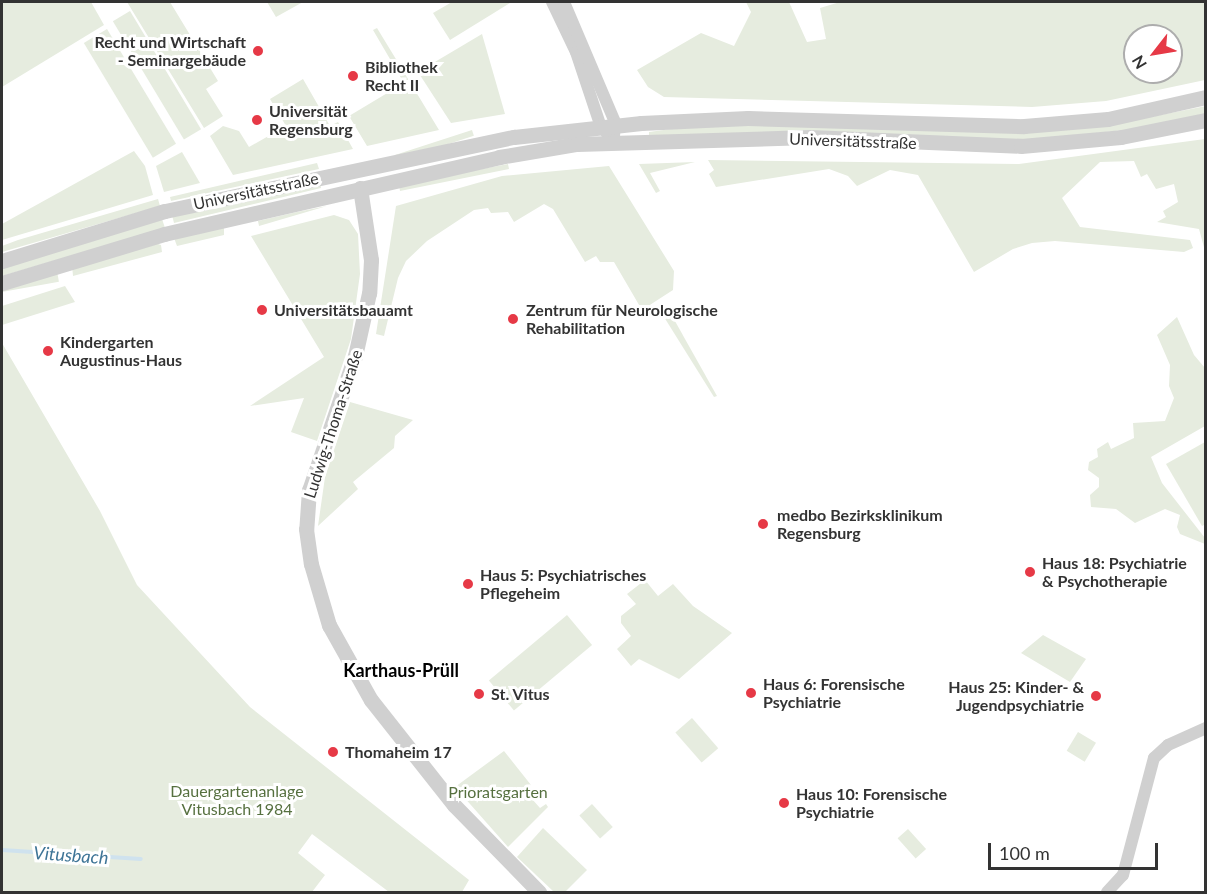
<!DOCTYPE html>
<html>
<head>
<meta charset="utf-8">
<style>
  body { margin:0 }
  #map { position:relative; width:1207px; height:894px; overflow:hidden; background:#fff; font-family:Lato,sans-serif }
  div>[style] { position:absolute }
  .green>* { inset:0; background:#e6ecdf; transform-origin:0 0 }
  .stream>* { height:4px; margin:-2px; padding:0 2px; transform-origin:2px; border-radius:2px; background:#cfe2ee }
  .minor>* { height:12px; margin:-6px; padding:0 6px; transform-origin:6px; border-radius:6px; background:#d0d0d0 }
  .tertiary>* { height:15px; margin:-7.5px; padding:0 7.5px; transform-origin:7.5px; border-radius:7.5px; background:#d0d0d0 }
  .dots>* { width:16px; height:16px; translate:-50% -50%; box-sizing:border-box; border:3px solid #fff; border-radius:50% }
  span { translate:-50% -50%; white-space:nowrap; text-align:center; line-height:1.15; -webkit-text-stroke:6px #fff; paint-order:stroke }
  .poi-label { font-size:16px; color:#333; font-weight:700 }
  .right { translate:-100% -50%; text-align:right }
  .left { translate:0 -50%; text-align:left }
  .street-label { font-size:16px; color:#333 }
  .park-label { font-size:16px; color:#56703f }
  .neighbourhood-label { font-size:18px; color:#000; font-weight:700 }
  .water-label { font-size:18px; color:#3f7597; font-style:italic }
  .frame { position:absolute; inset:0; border:3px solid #333; pointer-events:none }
  .north { position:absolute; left:1123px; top:24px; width:60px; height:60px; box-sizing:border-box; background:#fff; border:2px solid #adadad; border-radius:50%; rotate:239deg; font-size:16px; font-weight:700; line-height:24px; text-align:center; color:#333 }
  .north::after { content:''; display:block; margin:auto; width:21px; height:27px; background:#e63946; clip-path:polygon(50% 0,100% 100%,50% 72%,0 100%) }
  .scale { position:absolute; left:988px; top:843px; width:170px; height:27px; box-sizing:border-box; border:3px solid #333; border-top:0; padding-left:8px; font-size:18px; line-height:21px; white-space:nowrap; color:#333; -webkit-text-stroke:4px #fff; paint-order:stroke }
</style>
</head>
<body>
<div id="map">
  <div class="green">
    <i style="clip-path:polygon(2px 2px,91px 2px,104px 25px,2px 87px)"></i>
    <i style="clip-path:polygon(127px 2px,170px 2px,218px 81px,206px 89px,223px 116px,204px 128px)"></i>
    <i style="clip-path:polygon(267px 2px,303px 2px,276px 17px)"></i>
    <i style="clip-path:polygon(452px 2px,510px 2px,510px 3px,450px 40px,433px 13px)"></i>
    <i style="clip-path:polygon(evenodd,746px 2px,789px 2px,807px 42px,826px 39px,820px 8px,840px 2px,1205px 2px,1205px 80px,1106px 101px,1032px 107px,664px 97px,648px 87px,637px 70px,701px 33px,734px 46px,751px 12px,746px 2px,1135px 36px,1171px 36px,1171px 72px,1135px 72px,1135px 36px)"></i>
    <i style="left:130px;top:11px;width:138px;height:20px;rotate:59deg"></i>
    <i style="clip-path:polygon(377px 28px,416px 92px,439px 130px,367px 146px,349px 116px,404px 83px,373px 30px)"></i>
    <i style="left:107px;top:29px;width:134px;height:27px;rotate:59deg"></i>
    <i style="clip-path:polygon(482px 34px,505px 114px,451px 123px,418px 72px)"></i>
    <i style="clip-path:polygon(303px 79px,330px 126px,338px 122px,353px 149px,233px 175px,210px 136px,223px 126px,239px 131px,249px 147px,286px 126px,270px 99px)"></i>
    <i style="clip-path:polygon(1206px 106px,1205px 114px,1144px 128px,1020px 141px,649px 137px,649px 132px,700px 125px,818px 123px,1023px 132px,1110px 125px)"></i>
    <i style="left:472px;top:130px;width:6px;height:81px;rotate:72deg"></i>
    <i style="clip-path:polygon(1205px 139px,1205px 251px,1199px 229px,1157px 222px,1166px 217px,1163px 211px,1178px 202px,1174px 184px,1156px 189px,1147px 174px,1141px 177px,1134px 161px,1100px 162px,1062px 198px,1080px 227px,1190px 240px,1193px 248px,1184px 252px,1055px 241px,1032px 243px,1013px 249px,974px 272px,918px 175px,890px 170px,857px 186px,848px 176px,829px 169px,716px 187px,709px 174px,714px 170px,708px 160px,1019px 164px)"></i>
    <i style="clip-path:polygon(134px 151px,145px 166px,153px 195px,2px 240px,2px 224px)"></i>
    <i style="clip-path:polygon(182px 152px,200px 183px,164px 192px,156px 166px)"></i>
    <i style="clip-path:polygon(695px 162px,650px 173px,660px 191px,656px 193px,639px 164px)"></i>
    <i style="clip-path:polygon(317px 163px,319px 169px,171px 201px,170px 197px)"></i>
    <i style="clip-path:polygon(508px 164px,509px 169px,400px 191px,399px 185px)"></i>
    <i style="clip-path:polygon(609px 166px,674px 271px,673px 290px,642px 310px,614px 262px,600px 262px,596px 256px,585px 262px,553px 209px,544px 204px,514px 222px,508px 212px,491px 213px,488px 208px,474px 210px,427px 241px,406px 261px,398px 278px,384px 336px,376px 334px,396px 206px,502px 176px)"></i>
    <i style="clip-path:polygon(320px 182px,321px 188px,174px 223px,172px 215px)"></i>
    <i style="clip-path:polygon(158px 199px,160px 206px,2px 252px,2px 246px,18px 240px)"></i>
    <i style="clip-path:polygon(327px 206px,259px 226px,258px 221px,297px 212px)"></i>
    <i style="clip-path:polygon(334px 215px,349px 220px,358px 234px,360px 274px,351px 339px,317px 441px,291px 432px,304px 398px,250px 406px,324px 357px,251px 236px)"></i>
    <i style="clip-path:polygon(162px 219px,165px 228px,2px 276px,2px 268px)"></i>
    <i style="clip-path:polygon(224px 228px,224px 235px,177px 246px,174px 238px,203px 229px)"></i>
    <i style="clip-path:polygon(155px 243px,161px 245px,162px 252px,73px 276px,72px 265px)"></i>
    <i style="left:57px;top:271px;width:11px;height:58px;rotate:80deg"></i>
    <i style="clip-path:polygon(65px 286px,75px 302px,2px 325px,2px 306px)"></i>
    <i style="clip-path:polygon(671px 314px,717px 396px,714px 397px,664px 317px)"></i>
    <i style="clip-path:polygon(1177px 317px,1194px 355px,1205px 368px,1205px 426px,1151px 457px,1162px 483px,1205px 538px,1205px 544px,1180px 534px,1177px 527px,1180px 515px,1165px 509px,1135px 523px,1116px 509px,1091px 507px,1090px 495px,1099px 487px,1099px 478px,1088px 470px,1089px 462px,1098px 457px,1097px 449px,1108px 442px,1111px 449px,1134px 438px,1133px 423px,1165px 421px,1174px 398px,1169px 386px,1170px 365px,1157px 335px)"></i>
    <i style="clip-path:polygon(2px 343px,100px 511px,137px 585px,250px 707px,469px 880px,462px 892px,389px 892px,312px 834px,298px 853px,325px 875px,312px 892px,2px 892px)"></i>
    <i style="clip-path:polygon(350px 402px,413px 420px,395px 436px,394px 448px,353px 482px,358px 489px,318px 526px,325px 477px)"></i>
    <i style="clip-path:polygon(1205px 442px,1206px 524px,1202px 526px,1166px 464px)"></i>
    <i style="clip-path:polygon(645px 580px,658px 596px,673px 584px,693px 606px,732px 633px,679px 679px,639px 659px,631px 666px,617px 649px,631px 636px,621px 623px,621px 616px,636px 604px,627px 594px)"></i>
    <i style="left:567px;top:615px;width:39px;height:102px;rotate:50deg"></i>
    <i style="clip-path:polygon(1043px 635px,1086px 659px,1070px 682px,1021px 653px)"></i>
    <i style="left:692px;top:718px;width:40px;height:22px;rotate:49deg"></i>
    <i style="left:1078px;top:732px;width:21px;height:22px;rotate:31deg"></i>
    <i style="clip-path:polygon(504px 751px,531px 785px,527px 789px,532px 799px,540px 808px,546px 804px,548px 807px,508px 847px,455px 787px)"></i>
    <i style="left:592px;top:804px;width:31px;height:17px;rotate:48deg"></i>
    <i style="clip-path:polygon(543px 828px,587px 870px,565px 892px,554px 892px,517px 857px)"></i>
    <i style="left:908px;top:829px;width:27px;height:14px;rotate:48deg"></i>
  </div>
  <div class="stream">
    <i style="left:2px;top:850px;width:139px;rotate:3.7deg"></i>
  </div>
  <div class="minor">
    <i style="left:552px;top:2px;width:55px;rotate:64.4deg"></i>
    <i style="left:576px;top:52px;width:76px;rotate:71.6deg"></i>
    <i style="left:600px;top:124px;width:22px;rotate:54deg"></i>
    <i style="left:564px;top:2px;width:130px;rotate:67deg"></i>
    <i style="left:615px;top:122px;width:13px;rotate:94deg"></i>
    <i style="left:1107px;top:892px;width:23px;rotate:-47deg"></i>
    <i style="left:1123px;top:875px;width:121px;rotate:-75.2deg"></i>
    <i style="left:1154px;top:758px;width:19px;rotate:-43deg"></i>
    <i style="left:1168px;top:745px;width:42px;rotate:-24.1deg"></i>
  </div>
  <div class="tertiary">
    <i style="left:360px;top:188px;width:73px;rotate:81.3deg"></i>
    <i style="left:371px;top:260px;width:33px;rotate:93deg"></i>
    <i style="left:369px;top:293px;width:65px;rotate:102.5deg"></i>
    <i style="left:355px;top:356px;width:142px;rotate:108.9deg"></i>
    <i style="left:309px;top:490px;width:39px;rotate:94deg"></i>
    <i style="left:306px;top:529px;width:35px;rotate:82deg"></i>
    <i style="left:311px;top:564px;width:64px;rotate:73.6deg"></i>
    <i style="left:329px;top:625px;width:86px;rotate:60.8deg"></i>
    <i style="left:371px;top:700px;width:134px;rotate:51.7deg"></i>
    <i style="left:454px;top:805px;width:122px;rotate:45.7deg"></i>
    <i style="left:2px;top:261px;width:170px;rotate:-17.1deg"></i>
    <i style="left:165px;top:211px;width:357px;rotate:-12deg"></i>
    <i style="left:514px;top:137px;width:128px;rotate:-6.3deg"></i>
    <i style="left:641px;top:123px;width:107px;rotate:-2.7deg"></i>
    <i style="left:748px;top:118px;width:276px;rotate:1.7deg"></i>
    <i style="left:1024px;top:126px;width:84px;rotate:-4.8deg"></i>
    <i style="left:1108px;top:119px;width:100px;rotate:-12.7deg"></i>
    <i style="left:2px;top:283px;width:169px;rotate:-16.8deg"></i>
    <i style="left:164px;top:234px;width:344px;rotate:-12.9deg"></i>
    <i style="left:499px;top:157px;width:79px;rotate:-9.5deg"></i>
    <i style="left:577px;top:144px;width:233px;rotate:-1.7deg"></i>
    <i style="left:810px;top:137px;width:211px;rotate:2.4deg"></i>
    <i style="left:1021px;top:146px;width:100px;rotate:-5.1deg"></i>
    <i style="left:1121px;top:137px;width:87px;rotate:-11.3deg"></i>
  </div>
  <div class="dots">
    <i style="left:258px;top:51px;background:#e63946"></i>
    <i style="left:353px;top:76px;background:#e63946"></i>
    <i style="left:257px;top:120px;background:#e63946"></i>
    <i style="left:262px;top:310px;background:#e63946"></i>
    <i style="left:513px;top:319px;background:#e63946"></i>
    <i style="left:48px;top:351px;background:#e63946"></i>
    <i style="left:763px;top:524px;background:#e63946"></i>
    <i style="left:1030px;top:572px;background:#e63946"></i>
    <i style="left:468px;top:584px;background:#e63946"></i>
    <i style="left:751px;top:693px;background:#e63946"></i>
    <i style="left:479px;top:694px;background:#e63946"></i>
    <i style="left:1096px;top:696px;background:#e63946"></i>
    <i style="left:333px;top:752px;background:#e63946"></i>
    <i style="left:784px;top:803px;background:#e63946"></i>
  </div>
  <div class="poi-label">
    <span class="right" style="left:246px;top:51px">Recht und Wirtschaft<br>- Seminargebäude</span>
    <span class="left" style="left:365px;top:76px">Bibliothek<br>Recht II</span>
    <span class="left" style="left:269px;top:120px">Universität<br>Regensburg</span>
    <span class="left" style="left:274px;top:310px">Universitätsbauamt</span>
    <span class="left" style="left:526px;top:319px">Zentrum für Neurologische<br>Rehabilitation</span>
    <span class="left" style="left:60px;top:351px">Kindergarten<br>Augustinus-Haus</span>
    <span class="left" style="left:777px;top:524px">medbo Bezirksklinikum<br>Regensburg</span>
    <span class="left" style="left:1042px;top:572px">Haus 18: Psychiatrie<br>&amp; Psychotherapie</span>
    <span class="left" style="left:480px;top:584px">Haus 5: Psychiatrisches<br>Pflegeheim</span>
    <span class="left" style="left:763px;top:693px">Haus 6: Forensische<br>Psychiatrie</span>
    <span class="right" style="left:1084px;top:696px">Haus 25: Kinder- &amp;<br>Jugendpsychiatrie</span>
    <span class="left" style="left:491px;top:694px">St. Vitus</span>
    <span class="left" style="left:345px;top:752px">Thomaheim 17</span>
    <span class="left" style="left:796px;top:803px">Haus 10: Forensische<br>Psychiatrie</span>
  </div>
  <div class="street-label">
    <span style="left:853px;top:141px;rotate:2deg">Universitätsstraße</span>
    <span style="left:256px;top:191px;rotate:-12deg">Universitätsstraße</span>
    <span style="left:333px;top:424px;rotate:-72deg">Ludwig-Thoma-Straße</span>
  </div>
  <div class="park-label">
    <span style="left:237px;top:800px">Dauergartenanlage<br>Vitusbach 1984</span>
    <span style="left:498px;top:792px">Prioratsgarten</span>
  </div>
  <div class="neighbourhood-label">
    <span style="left:401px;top:670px">Karthaus-Prüll</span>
  </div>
  <div class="water-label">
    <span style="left:71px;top:855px;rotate:4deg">Vitusbach</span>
  </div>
  <div class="frame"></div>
  <div class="north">N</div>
  <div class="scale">100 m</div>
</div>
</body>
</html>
